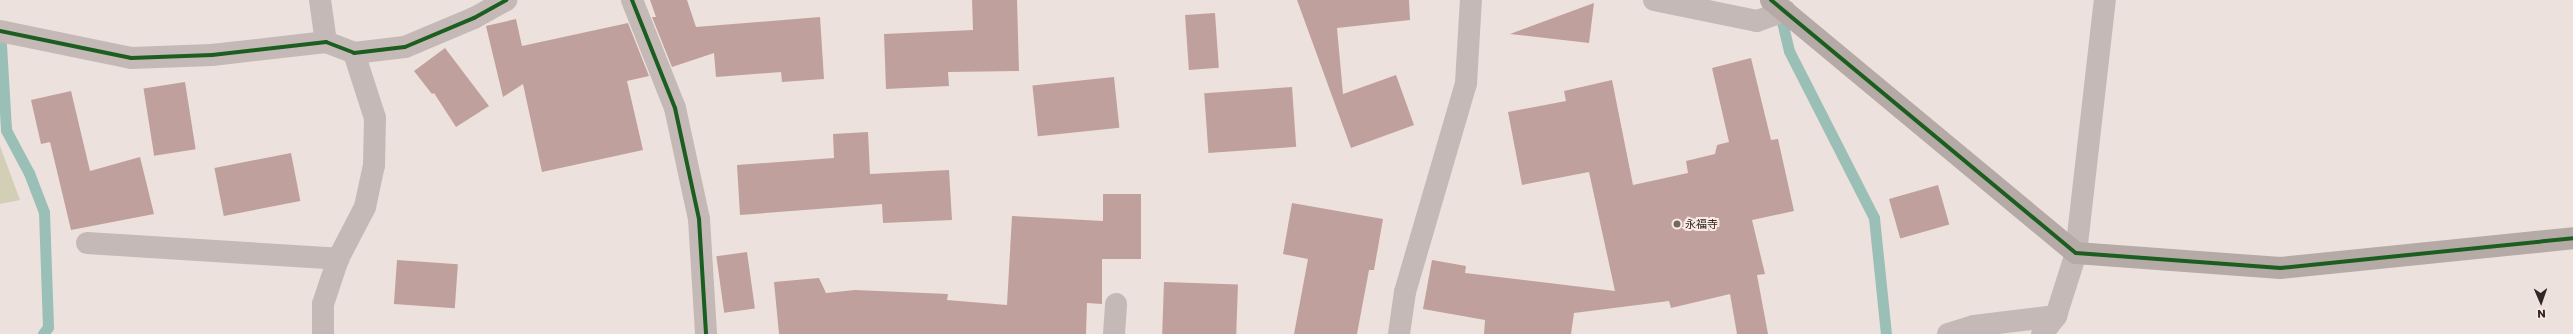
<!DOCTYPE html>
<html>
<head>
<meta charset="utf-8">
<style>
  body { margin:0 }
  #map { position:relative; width:2573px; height:334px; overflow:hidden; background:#ece1dc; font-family:Poppins,"Noto Sans JP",sans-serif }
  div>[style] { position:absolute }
  .green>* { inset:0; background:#d2cfb6 }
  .stream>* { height:11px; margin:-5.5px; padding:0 5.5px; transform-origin:5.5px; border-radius:5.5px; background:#99bfb6 }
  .building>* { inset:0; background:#c0a09d; transform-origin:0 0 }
  .street>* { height:22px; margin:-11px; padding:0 11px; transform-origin:11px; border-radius:11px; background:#c4b9b6 }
  .secondary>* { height:22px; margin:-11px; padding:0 11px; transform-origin:11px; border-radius:11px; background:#b5aaa6 }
  .cycleway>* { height:4px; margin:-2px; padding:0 2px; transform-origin:2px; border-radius:2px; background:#1b5e20 }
  .dots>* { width:11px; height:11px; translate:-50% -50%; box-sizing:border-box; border:2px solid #f9eae3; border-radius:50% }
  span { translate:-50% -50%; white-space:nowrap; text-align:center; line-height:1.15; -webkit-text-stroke:4px #f9eae3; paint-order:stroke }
  .poi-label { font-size:11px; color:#342625 }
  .left { translate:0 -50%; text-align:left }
  .north { position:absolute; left:2521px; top:282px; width:40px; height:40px; -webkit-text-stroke:3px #f9eae3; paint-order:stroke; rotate:178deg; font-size:11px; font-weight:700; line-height:16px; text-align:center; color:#342625 }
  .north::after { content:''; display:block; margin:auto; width:14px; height:18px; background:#342625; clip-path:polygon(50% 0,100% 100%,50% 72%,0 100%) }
</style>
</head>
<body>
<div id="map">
  <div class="green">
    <i style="clip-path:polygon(0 146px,20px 200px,0 204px)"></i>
  </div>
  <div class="stream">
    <i style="left:1779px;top:9px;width:43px;rotate:76.6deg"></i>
    <i style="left:1789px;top:51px;width:187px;rotate:63deg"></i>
    <i style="left:1874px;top:218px;width:117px;rotate:84.1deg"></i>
    <i style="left:0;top:28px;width:102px;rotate:86.6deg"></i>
    <i style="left:6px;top:130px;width:49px;rotate:61.9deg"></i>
    <i style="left:29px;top:173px;width:42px;rotate:69deg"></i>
    <i style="left:44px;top:212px;width:115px;rotate:88deg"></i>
    <i style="left:48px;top:327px;width:9px;rotate:126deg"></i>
  </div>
  <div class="building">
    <i style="clip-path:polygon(650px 0,687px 0,696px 27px,820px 17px,824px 79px,782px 82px,781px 72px,716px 77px,714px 53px,672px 67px,652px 17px,656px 17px)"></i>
    <i style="clip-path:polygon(972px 0,1017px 0,1019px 71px,948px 72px,949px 86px,886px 89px,884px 34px,973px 30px)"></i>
    <i style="clip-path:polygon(1297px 0,1409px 0,1410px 20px,1337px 28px,1343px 94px,1396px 75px,1414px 125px,1351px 148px)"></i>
    <i style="clip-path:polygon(1594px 3px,1589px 43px,1510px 34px)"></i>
    <i style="left:1215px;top:13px;width:55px;height:30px;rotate:86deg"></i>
    <i style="clip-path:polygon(516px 19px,522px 46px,628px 23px,649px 76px,627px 81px,643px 150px,542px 172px,523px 84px,503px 97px,486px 26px)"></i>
    <i style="clip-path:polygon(445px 48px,489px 106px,456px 127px,434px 93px,432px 94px,414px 71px)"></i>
    <i style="clip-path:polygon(1751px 58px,1771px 140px,1778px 139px,1794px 211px,1752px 220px,1765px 274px,1757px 275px,1768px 334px,1737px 334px,1730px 294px,1671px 308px,1669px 301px,1574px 313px,1571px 334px,1484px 334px,1485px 320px,1423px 309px,1432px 260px,1466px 266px,1465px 273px,1615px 291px,1589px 172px,1522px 185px,1508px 112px,1566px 101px,1564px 91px,1612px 80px,1633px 185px,1688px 173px,1686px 161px,1715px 154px,1717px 145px,1729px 142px,1712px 68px)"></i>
    <i style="left:1114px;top:77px;width:51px;height:82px;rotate:84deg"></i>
    <i style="left:185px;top:82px;width:68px;height:42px;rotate:81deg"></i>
    <i style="left:1292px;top:87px;width:60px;height:88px;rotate:86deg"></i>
    <i style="clip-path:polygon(71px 91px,90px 171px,140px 157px,154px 214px,71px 230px,50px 142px,41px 144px,31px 100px)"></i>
    <i style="clip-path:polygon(868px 132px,870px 174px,949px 170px,952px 220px,883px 223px,882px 204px,740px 215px,737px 165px,834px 158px,833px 134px)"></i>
    <i style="left:291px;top:153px;width:49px;height:78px;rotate:79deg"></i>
    <i style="left:1938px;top:185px;width:41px;height:51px;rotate:74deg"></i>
    <i style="clip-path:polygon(1103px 194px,1141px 194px,1141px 259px,1102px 259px,1102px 304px,1087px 303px,1086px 334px,779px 334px,774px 282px,819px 278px,826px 293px,855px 290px,948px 294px,947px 300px,1007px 305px,1012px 216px,1103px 221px)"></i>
    <i style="clip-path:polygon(1292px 203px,1383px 219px,1374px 270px,1369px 270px,1357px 334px,1294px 334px,1308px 259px,1283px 254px)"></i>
    <i style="left:747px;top:252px;width:57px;height:31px;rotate:82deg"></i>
    <i style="left:397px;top:260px;width:61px;height:44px;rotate:4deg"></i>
    <i style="left:1164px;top:282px;width:74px;height:52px;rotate:2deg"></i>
  </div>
  <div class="street">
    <i style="left:320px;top:0;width:42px;rotate:81.9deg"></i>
    <i style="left:632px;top:0;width:116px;rotate:68.3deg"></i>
    <i style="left:675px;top:108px;width:114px;rotate:77.8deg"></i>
    <i style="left:699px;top:219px;width:115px;rotate:86.5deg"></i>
    <i style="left:1654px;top:0;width:105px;rotate:11.5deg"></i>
    <i style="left:1757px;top:21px;width:30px;rotate:-20deg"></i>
    <i style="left:0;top:31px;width:134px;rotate:11.6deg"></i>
    <i style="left:131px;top:58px;width:81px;rotate:-2.1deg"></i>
    <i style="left:212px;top:55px;width:115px;rotate:-6.5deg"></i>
    <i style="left:326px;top:42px;width:30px;rotate:21deg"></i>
    <i style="left:354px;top:53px;width:51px;rotate:-6.7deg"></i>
    <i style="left:405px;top:47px;width:75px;rotate:-22.8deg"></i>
    <i style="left:474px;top:18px;width:37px;rotate:-29deg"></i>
    <i style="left:87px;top:243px;width:252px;rotate:3.6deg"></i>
    <i style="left:323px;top:334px;width:30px;rotate:-90deg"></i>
    <i style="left:323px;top:304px;width:47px;rotate:-71.6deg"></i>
    <i style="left:338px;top:259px;width:59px;rotate:-62.6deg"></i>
    <i style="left:365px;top:207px;width:43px;rotate:-77.9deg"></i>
    <i style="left:374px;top:165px;width:47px;rotate:-88.8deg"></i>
    <i style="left:375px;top:118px;width:68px;rotate:-107.9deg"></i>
    <i style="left:1114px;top:334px;width:30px;rotate:-86deg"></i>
    <i style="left:1399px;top:334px;width:42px;rotate:-81.9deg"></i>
    <i style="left:1405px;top:292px;width:218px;rotate:-73.7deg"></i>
    <i style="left:1466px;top:83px;width:83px;rotate:-86.6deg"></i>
    <i style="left:1948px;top:334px;width:27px;rotate:-17deg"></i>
    <i style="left:1974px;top:326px;width:83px;rotate:-7deg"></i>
    <i style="left:2042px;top:334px;width:23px;rotate:-52deg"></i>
    <i style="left:2056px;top:316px;width:66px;rotate:-72.4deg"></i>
    <i style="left:2076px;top:253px;width:255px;rotate:-83.5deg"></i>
  </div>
  <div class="secondary">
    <i style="left:1771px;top:0;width:396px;rotate:39.7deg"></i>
    <i style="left:2076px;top:253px;width:205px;rotate:4.2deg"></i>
    <i style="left:2280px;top:268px;width:295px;rotate:-5.8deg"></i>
  </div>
  <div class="cycleway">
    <i style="left:632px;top:0;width:116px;rotate:68.3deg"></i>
    <i style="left:675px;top:108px;width:114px;rotate:77.8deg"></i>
    <i style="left:699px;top:219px;width:115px;rotate:86.5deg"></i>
    <i style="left:1771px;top:0;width:396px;rotate:39.7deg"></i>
    <i style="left:2076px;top:253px;width:205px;rotate:4.2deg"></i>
    <i style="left:2280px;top:268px;width:295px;rotate:-5.8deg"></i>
    <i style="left:0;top:31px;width:134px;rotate:11.6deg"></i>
    <i style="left:131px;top:58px;width:81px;rotate:-2.1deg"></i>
    <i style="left:212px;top:55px;width:115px;rotate:-6.5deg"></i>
    <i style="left:326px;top:42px;width:30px;rotate:21deg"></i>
    <i style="left:354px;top:53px;width:51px;rotate:-6.7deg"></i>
    <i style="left:405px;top:47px;width:75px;rotate:-22.8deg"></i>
    <i style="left:474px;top:18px;width:37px;rotate:-29deg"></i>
  </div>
  <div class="dots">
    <i style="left:1677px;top:224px;background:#746765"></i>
  </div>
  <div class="poi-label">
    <span class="left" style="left:1685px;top:224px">永福寺</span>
  </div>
  <div class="north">N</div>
</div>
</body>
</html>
